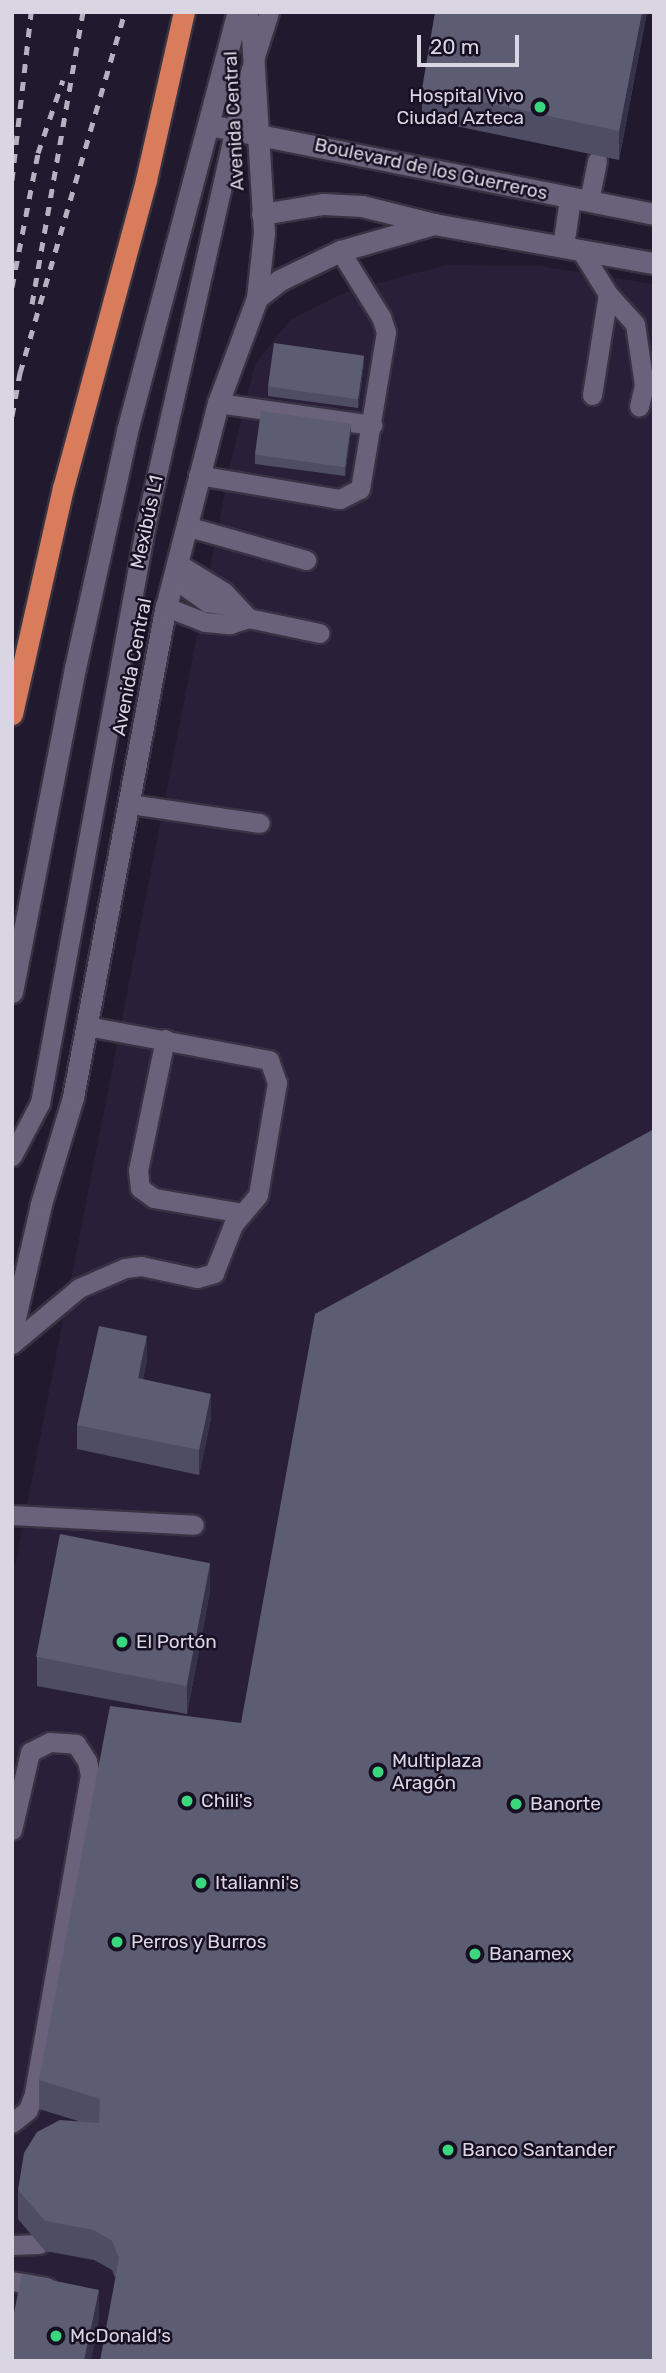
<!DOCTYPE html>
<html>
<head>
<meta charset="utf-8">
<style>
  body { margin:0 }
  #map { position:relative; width:666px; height:2373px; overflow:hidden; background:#21192d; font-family:Rubik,sans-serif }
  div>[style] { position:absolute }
  .built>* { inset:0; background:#291f39 }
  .roads { filter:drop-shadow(2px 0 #383242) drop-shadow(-2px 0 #383242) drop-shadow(0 2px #383242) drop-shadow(0 -2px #383242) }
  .lane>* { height:19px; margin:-9.5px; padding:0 9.5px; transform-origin:9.5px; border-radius:9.5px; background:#6a627a }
  .secondary>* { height:21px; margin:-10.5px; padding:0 10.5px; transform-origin:10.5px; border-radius:10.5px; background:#6a627a }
  .highway>* { height:21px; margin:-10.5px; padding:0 10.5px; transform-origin:10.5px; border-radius:10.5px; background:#d97c5b }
  .rail>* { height:5px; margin-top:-2.5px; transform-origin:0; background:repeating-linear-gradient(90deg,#b6b1c0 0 9px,transparent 0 18px) }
  .wall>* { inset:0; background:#4e4d64 }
  .shaded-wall>* { inset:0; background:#353249 }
  .building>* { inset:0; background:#5c5c72; transform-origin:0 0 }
  .dots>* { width:19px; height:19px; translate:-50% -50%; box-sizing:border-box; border:4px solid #171023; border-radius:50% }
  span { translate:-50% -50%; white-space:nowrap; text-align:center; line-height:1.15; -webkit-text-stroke:5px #171023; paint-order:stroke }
  .poi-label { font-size:19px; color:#d9d5e2 }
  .right { translate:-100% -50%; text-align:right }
  .left { translate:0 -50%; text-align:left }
  .street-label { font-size:19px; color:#d9d5e2 }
  .frame { position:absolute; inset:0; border:14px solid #d9d5e2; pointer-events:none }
  .scale { position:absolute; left:417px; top:35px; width:102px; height:32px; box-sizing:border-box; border:4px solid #d9d5e2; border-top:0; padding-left:9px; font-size:21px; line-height:24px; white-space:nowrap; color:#d9d5e2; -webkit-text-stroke:5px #171023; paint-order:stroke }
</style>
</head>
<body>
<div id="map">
  <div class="built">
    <i style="clip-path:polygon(446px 265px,540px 266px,654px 284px,654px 2361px,12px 2361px,12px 1581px,231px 461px,255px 364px,290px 320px,348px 291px)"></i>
  </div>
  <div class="roads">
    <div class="lane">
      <i style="left:589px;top:201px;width:41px;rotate:-78.7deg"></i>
      <i style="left:580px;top:249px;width:53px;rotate:58.1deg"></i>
      <i style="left:608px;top:294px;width:40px;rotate:48deg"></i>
      <i style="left:635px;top:324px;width:62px;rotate:81.6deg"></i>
      <i style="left:644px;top:385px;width:22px;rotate:103deg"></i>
      <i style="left:592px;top:395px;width:102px;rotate:-81deg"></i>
      <i style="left:218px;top:403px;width:156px;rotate:8.1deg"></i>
      <i style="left:198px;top:475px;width:144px;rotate:9.6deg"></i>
      <i style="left:340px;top:499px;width:22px;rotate:-27deg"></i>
      <i style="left:360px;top:489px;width:159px;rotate:-80.6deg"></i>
      <i style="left:386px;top:332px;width:16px;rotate:-108deg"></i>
      <i style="left:381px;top:317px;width:78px;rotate:-121.8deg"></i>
      <i style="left:186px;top:526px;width:125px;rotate:15.8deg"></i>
      <i style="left:177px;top:563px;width:55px;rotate:31.7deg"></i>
      <i style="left:224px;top:592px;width:35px;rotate:47deg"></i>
      <i style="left:173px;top:578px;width:42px;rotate:35.2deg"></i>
      <i style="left:207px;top:602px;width:26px;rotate:9deg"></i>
      <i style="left:166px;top:607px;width:42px;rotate:21deg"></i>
      <i style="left:205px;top:622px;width:25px;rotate:5deg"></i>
      <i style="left:230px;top:624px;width:19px;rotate:-18deg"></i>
      <i style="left:248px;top:618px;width:73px;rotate:11.9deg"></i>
      <i style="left:130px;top:804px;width:131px;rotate:8.3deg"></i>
      <i style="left:165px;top:1039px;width:134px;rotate:101.6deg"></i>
      <i style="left:138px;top:1170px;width:18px;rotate:84deg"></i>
      <i style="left:140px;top:1188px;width:17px;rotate:36deg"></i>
      <i style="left:154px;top:1198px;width:90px;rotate:9.6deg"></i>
      <i style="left:12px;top:1156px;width:60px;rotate:-62.2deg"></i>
      <i style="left:40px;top:1103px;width:590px;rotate:-79.64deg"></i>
      <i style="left:146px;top:523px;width:434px;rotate:-77.3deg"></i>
      <i style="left:241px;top:100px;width:92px;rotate:-72.3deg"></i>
      <i style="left:12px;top:1344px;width:87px;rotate:-39.9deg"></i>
      <i style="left:79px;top:1288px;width:50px;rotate:-23.5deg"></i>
      <i style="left:125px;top:1268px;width:16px;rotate:-7deg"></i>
      <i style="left:141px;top:1266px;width:57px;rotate:12.1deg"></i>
      <i style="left:197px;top:1278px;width:18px;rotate:-16deg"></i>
      <i style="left:214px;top:1273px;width:52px;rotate:-68.4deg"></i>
      <i style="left:233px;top:1225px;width:39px;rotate:-50deg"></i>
      <i style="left:258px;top:1195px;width:114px;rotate:-80.4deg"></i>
      <i style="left:277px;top:1083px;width:24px;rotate:-109deg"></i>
      <i style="left:269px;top:1060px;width:185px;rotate:-169.4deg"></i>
      <i style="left:12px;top:1515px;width:182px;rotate:3.1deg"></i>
      <i style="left:12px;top:1830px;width:80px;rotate:-77deg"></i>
      <i style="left:30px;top:1752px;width:22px;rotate:-27deg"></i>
      <i style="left:50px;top:1742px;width:26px;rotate:4deg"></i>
      <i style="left:76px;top:1744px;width:20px;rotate:57deg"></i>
      <i style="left:87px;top:1761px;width:14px;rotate:78deg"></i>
      <i style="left:90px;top:1775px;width:324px;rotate:100deg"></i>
      <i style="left:34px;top:2094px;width:17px;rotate:111deg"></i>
      <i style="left:28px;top:2110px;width:21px;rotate:141deg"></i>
      <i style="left:12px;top:2245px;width:27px;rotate:-2deg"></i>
      <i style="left:12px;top:2281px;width:35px;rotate:10deg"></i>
    </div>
    <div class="secondary">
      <i style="left:209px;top:125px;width:454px;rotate:11.3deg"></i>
      <i style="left:262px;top:214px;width:62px;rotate:-9.3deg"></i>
      <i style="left:323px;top:204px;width:39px;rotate:3deg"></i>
      <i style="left:362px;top:206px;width:74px;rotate:14deg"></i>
      <i style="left:434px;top:224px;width:223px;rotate:10.1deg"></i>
      <i style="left:563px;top:246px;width:48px;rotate:-81.5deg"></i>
      <i style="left:257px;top:298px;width:29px;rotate:-38deg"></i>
      <i style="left:280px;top:280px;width:67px;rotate:-25.8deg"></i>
      <i style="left:340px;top:251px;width:98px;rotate:-16deg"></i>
      <i style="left:12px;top:992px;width:330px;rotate:-79deg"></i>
      <i style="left:75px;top:668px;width:243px;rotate:-77.6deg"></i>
      <i style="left:127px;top:431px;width:433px;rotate:-75.2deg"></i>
      <i style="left:12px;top:1331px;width:130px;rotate:-77.1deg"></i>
      <i style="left:41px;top:1204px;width:112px;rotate:-73.3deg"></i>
      <i style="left:73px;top:1097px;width:499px;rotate:-79.3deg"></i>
      <i style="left:166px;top:607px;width:211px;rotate:-75.7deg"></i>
      <i style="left:218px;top:403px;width:112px;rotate:-69.6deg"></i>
      <i style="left:257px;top:298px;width:66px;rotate:-83.9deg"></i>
      <i style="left:264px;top:232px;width:195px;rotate:-93.5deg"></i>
      <i style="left:252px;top:37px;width:26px;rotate:-103deg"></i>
    </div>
    <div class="highway">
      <i style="left:12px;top:714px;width:232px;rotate:-77.3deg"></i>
      <i style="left:63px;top:488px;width:319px;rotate:-74.9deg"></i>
      <i style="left:146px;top:180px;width:172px;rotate:-77.3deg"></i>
    </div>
  </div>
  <div class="rail">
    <i style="left:12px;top:180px;width:169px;rotate:-83.5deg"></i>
    <i style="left:12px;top:287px;width:136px;rotate:-79deg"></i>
    <i style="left:38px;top:153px;width:77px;rotate:-71.1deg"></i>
    <i style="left:32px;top:304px;width:296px;rotate:-80.1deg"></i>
    <i style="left:12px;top:416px;width:44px;rotate:-79.5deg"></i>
    <i style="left:20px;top:373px;width:376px;rotate:-73.8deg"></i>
  </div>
  <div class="wall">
    <i style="clip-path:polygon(647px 12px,619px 160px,422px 119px,422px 89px)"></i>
    <i style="clip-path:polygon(364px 364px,358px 408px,268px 396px,268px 387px)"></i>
    <i style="clip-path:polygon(351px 432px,345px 476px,255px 464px,255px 455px)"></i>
    <i style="clip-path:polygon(654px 1129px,115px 2278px,112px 2270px,94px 2260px,45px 2251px,18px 2219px,18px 2190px,78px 2121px,39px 2109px,39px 2080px,241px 1723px)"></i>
    <i style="clip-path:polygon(147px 1360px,143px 1379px,211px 1418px,199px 1475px,77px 1449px,77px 1425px)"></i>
    <i style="clip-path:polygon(210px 1591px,187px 1714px,37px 1686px,37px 1657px)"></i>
  </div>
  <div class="shaded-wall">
    <i style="clip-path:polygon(642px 12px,647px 12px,619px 160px,619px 131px)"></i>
    <i style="clip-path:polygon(364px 355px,364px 364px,358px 408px,358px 399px)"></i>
    <i style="clip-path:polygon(351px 423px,351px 432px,345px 476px,345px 467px)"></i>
    <i style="clip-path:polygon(147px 1336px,147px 1360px,138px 1403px,138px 1378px)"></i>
    <i style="clip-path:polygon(211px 1394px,211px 1418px,199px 1475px,199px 1450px)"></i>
    <i style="clip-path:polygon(210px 1562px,210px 1591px,187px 1714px,187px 1685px)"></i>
    <i style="clip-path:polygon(99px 2290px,99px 2320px,91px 2361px,84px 2361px)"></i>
  </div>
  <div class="building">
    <i style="clip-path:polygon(435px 12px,642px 12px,619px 131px,422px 89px)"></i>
    <i style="left:274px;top:343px;width:91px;height:44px;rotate:8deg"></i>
    <i style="left:261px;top:411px;width:91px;height:44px;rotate:8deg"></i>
    <i style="clip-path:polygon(654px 1129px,654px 2361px,100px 2361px,119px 2258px,112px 2241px,94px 2230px,45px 2221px,18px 2190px,24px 2153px,37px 2132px,60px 2120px,99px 2123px,100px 2099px,39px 2080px,110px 1706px,241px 1723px,315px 1314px)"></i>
    <i style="clip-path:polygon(99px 1326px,147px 1336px,138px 1378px,211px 1394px,199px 1450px,77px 1425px)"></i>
    <i style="left:60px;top:1534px;width:153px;height:125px;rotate:11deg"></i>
    <i style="clip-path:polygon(22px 2274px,99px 2290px,84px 2361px,12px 2361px,12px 2322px)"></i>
  </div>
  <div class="dots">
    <i style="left:540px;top:107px;background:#3bd77e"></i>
    <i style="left:122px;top:1642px;background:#3bd77e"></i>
    <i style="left:378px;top:1772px;background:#3bd77e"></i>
    <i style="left:187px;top:1801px;background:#3bd77e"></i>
    <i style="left:516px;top:1804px;background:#3bd77e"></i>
    <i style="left:201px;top:1883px;background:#3bd77e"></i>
    <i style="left:117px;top:1942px;background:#3bd77e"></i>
    <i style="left:475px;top:1954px;background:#3bd77e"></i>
    <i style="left:448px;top:2150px;background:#3bd77e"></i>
    <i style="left:56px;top:2336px;background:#3bd77e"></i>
  </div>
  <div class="poi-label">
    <span class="right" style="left:524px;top:107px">Hospital Vivo<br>Ciudad Azteca</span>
    <span class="left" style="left:136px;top:1642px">El Portón</span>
    <span class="left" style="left:392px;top:1772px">Multiplaza<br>Aragón</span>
    <span class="left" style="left:201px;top:1801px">Chili's</span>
    <span class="left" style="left:530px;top:1804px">Banorte</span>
    <span class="left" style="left:215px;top:1883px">Italianni's</span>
    <span class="left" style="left:131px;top:1942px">Perros y Burros</span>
    <span class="left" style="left:489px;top:1954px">Banamex</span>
    <span class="left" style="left:462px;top:2150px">Banco Santander</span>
    <span class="left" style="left:70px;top:2336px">McDonald's</span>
  </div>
  <div class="street-label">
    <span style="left:234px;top:121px;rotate:-93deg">Avenida Central</span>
    <span style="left:431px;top:169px;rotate:12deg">Boulevard de los Guerreros</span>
    <span style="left:147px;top:522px;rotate:-78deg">Mexibús L1</span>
    <span style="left:132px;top:667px;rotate:-79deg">Avenida Central</span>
  </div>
  <div class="frame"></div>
  <div class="scale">20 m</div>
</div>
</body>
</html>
